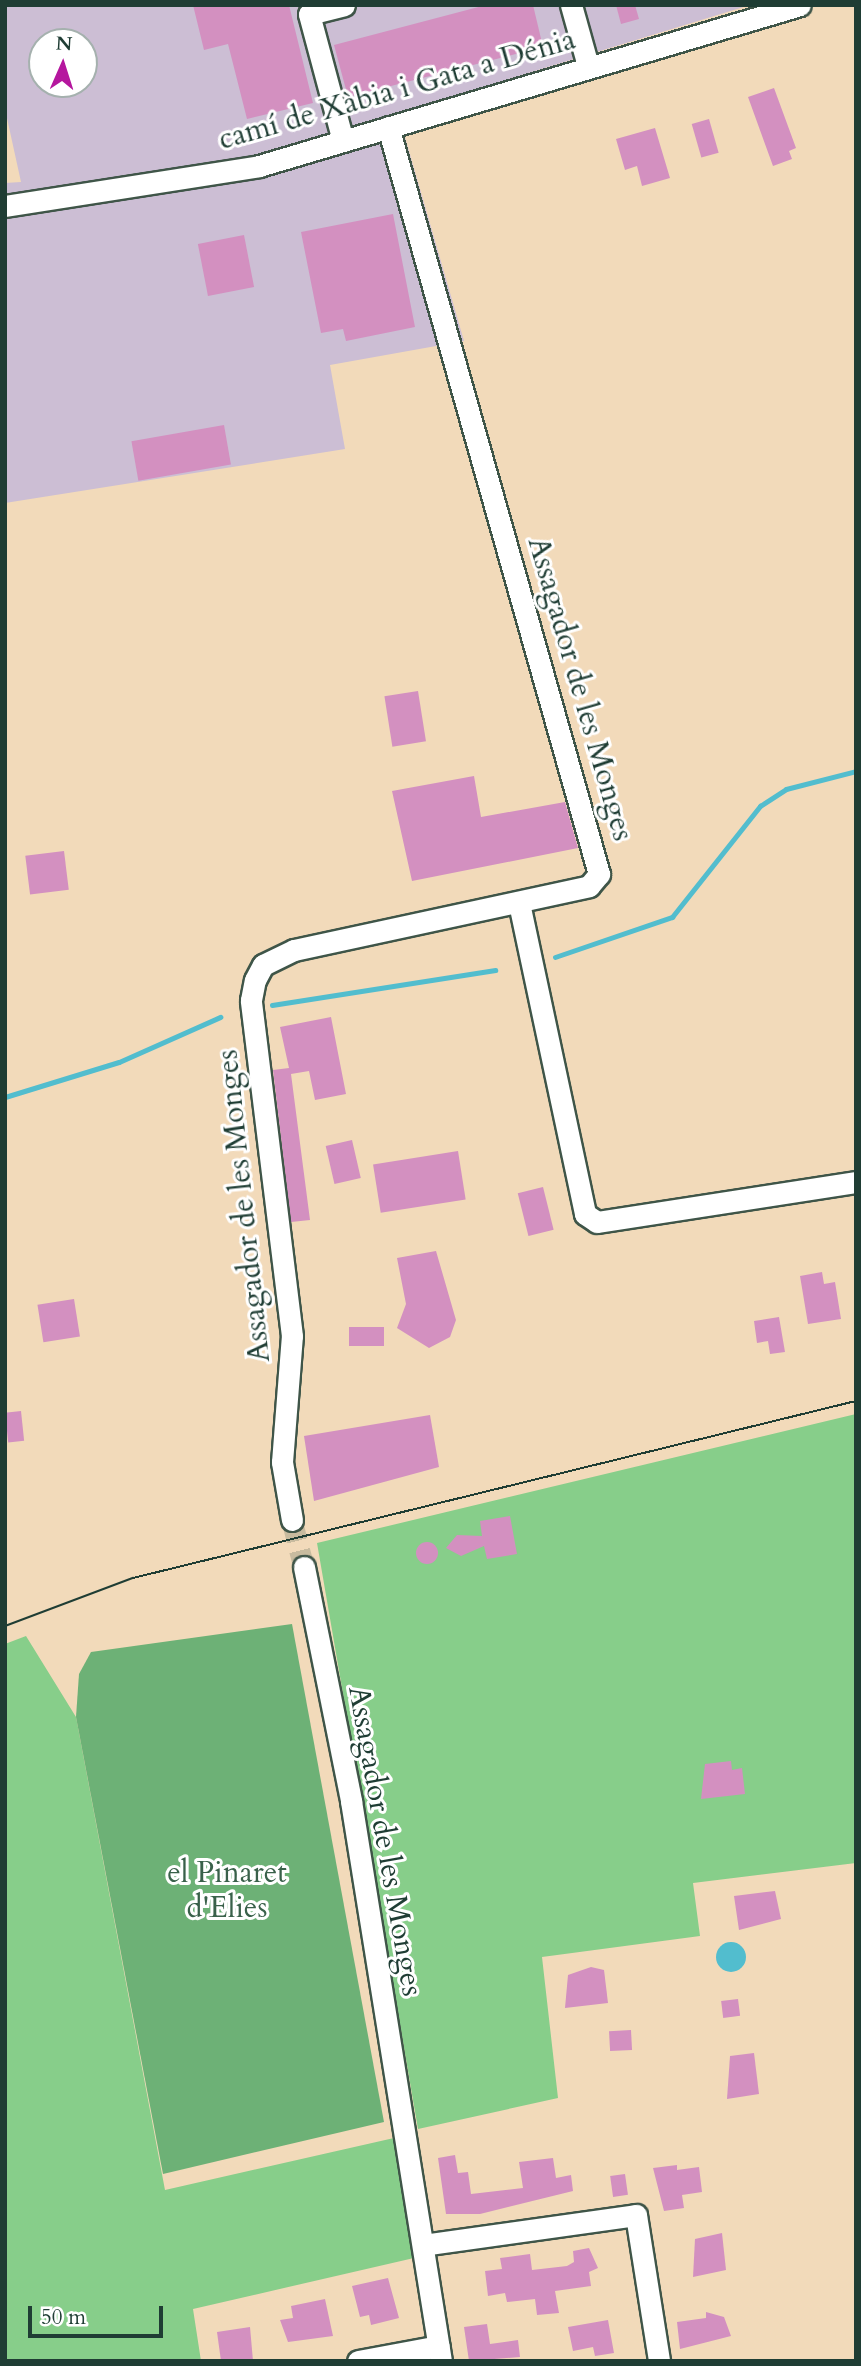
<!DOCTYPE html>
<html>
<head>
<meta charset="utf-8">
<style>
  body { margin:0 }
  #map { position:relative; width:861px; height:2366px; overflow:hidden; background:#f2daba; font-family:Cardo,serif }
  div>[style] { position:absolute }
  .industrial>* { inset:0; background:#ccbed4 }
  .green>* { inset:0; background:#87ce8a }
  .forest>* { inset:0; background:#6db176 }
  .water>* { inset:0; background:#52bdce }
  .round { border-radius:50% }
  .stream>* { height:5px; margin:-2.5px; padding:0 2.5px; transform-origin:2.5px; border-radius:2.5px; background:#52bdce }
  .building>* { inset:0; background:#d390c0; transform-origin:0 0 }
  .street-tunnel>* { height:21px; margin-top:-10.5px; transform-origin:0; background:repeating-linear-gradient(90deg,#c8bb9f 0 21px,transparent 0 31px) }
  .roads { filter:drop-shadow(2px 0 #3f5548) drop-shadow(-2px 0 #3f5548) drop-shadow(0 2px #3f5548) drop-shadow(0 -2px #3f5548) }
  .street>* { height:21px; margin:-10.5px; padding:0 10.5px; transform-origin:10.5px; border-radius:10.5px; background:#fff }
  .tram>* { height:2px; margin:-1px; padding:0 1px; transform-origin:1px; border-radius:1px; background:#1f3d34 }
  span { translate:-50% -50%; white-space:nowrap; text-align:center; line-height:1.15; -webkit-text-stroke:6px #fff; paint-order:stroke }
  .street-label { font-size:30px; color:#1f3d34 }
  .park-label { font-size:30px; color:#39614a }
  .frame { position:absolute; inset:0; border:7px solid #1f3d34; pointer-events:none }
  .north { position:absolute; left:28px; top:28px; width:70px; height:70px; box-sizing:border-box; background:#fff; border:2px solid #a5b1ae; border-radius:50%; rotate:3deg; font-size:19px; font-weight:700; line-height:28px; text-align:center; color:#1f3d34 }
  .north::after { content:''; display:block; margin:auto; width:24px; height:32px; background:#b5179e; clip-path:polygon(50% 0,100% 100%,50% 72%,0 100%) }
  .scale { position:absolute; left:28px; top:2306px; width:135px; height:32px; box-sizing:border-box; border:4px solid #1f3d34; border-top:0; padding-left:9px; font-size:21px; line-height:24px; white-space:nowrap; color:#1f3d34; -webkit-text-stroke:5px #fff; paint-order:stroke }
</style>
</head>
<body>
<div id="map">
  <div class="industrial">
    <i style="clip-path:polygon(evenodd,5px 5px,750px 5px,398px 113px,464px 341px,330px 365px,345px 449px,5px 503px,5px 183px,21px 182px,5px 109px,5px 5px,42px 42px,84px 42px,84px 84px,42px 84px,42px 42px)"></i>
  </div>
  <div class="green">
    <i style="clip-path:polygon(856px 1414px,856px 1863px,693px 1883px,700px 1936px,542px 1957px,558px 2098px,418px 2129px,317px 1543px)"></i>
    <i style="clip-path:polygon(26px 1636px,76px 1717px,165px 2190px,394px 2138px,414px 2258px,193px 2309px,201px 2361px,5px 2361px,5px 1644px)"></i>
  </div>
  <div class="forest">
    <i style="clip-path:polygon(292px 1624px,384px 2122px,163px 2174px,76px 1717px,79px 1674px,91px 1652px)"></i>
  </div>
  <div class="water">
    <i class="round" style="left:716px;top:1942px;width:30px;height:30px"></i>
  </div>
  <div class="stream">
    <i style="left:555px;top:957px;width:124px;rotate:-18.9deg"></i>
    <i style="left:672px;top:917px;width:142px;rotate:-51.6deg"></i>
    <i style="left:760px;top:806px;width:31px;rotate:-33deg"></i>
    <i style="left:786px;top:789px;width:72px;rotate:-14.4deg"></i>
    <i style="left:272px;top:1005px;width:226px;rotate:-8.9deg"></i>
    <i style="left:5px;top:1097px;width:119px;rotate:-17.1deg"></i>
    <i style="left:119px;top:1062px;width:111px;rotate:-24deg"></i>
  </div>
  <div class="building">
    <i style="clip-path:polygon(193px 5px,289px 5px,313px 103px,247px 119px,228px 44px,204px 50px)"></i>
    <i style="clip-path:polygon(486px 5px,533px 5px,543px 47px,348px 97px,334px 45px)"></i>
    <i style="clip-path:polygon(616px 5px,635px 5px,639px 19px,621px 24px)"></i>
    <i style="clip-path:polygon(774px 88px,796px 148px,789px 151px,792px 159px,773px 166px,748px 97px)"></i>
    <i style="left:709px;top:119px;width:35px;height:18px;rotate:74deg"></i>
    <i style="clip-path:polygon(655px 128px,670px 178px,642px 186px,637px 166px,625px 170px,616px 139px)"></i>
    <i style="clip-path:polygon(393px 214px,415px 327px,346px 341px,343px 329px,321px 333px,301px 232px)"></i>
    <i style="left:244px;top:235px;width:53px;height:47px;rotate:79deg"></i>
    <i style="left:224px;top:425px;width:40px;height:94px;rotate:80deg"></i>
    <i style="left:418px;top:691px;width:51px;height:34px;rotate:81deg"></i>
    <i style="clip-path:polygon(474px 776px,481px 817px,565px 802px,578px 848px,412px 881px,392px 791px)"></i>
    <i style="left:64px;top:851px;width:39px;height:39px;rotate:83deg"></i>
    <i style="clip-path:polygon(331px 1017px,346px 1094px,315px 1100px,309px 1071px,291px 1074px,310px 1220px,291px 1222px,273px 1070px,289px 1068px,280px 1027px)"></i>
    <i style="left:352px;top:1140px;width:39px;height:27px;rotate:77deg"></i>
    <i style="left:458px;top:1151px;width:49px;height:86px;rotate:81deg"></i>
    <i style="left:543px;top:1187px;width:44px;height:26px;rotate:76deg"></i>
    <i style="clip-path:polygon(436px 1251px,456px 1320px,450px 1337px,429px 1348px,397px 1328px,406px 1304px,397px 1258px)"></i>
    <i style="clip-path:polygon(822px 1272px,824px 1284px,835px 1282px,841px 1319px,808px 1324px,800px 1276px)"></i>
    <i style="left:74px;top:1299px;width:38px;height:37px;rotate:81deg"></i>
    <i style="clip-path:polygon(779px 1317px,785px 1352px,770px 1354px,768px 1341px,757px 1343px,754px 1321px)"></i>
    <i style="left:384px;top:1327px;width:19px;height:35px;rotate:90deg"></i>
    <i style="left:21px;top:1411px;width:30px;height:16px;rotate:84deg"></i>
    <i style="clip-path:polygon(430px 1415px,439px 1467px,314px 1501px,304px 1436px)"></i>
    <i style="clip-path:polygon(510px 1516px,517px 1554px,487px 1559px,484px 1546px,461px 1556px,446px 1548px,457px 1535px,482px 1536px,480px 1521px)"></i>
    <i class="round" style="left:416px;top:1542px;width:22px;height:22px"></i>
    <i style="clip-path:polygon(731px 1761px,732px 1770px,742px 1768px,745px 1794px,701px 1799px,705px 1764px)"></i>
    <i style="clip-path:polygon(775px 1891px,781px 1919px,739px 1930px,734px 1896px)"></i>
    <i style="clip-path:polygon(591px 1967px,604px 1970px,608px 2003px,565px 2008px,568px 1975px)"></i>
    <i style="left:738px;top:1999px;width:17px;height:17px;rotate:83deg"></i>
    <i style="left:631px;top:2030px;width:20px;height:22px;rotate:87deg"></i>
    <i style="clip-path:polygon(754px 2053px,759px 2094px,727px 2099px,730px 2056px)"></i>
    <i style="clip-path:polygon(455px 2155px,458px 2173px,468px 2172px,471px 2194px,523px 2188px,519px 2162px,553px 2158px,556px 2178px,571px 2175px,573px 2191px,480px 2214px,446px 2214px,438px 2158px)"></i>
    <i style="clip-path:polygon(677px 2165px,677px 2170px,699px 2167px,702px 2192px,682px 2195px,684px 2208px,664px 2211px,653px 2168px)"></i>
    <i style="left:625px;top:2174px;width:21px;height:15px;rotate:82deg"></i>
    <i style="clip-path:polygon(722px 2233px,726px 2270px,693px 2277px,695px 2239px)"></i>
    <i style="clip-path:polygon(589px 2248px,598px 2268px,589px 2272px,591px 2286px,555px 2291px,559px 2313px,537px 2315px,535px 2299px,507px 2302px,505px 2293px,488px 2296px,485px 2271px,502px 2269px,500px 2258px,530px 2254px,532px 2270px,567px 2266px,574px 2262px,573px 2251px)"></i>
    <i style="clip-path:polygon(388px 2278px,399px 2318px,371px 2325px,369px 2315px,360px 2317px,352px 2286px)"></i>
    <i style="clip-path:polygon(325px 2299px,333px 2336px,288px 2342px,280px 2320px,293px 2318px,291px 2306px)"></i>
    <i style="clip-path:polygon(706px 2312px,724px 2317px,731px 2336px,680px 2349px,677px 2322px,706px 2318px)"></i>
    <i style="clip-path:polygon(608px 2320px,614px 2353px,595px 2356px,593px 2347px,573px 2351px,568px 2327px)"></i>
    <i style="clip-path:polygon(487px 2324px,490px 2344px,518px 2340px,520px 2357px,469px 2361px,464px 2327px)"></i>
    <i style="clip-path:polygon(250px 2327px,253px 2361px,221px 2361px,217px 2332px)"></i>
  </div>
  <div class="street-tunnel">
    <i style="left:292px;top:1520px;width:49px;rotate:75.7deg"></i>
  </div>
  <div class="roads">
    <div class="street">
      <i style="left:571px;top:5px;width:63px;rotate:74.4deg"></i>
      <i style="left:343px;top:141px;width:131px;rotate:-105deg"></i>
      <i style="left:309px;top:14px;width:36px;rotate:-14deg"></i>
      <i style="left:5px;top:206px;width:257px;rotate:-8.9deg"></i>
      <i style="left:259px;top:166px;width:564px;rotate:-16.57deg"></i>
      <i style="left:519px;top:903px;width:318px;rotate:78deg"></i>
      <i style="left:585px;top:1214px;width:14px;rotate:34deg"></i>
      <i style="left:597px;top:1222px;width:262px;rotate:-8.8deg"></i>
      <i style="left:292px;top:1520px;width:59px;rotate:-99.8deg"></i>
      <i style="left:282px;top:1462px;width:126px;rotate:-85.5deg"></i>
      <i style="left:292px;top:1336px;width:338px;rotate:-97deg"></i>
      <i style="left:251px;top:1000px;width:20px;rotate:-79deg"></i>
      <i style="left:255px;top:980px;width:17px;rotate:-62deg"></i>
      <i style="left:263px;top:965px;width:34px;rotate:-26deg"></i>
      <i style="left:294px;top:950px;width:302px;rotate:-12.2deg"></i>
      <i style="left:589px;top:886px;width:16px;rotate:-50deg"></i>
      <i style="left:599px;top:874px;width:776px;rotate:-105.77deg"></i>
      <i style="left:304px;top:1567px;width:239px;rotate:78.6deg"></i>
      <i style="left:351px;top:1801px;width:567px;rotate:80.87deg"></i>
      <i style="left:423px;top:2245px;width:215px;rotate:-8deg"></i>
      <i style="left:636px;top:2215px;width:148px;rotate:81deg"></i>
      <i style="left:358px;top:2361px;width:82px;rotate:-10.5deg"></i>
    </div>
  </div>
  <div class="tram">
    <i style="left:5px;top:1626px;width:137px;rotate:-20.6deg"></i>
    <i style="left:133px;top:1578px;width:744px;rotate:-13.76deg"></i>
  </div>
  <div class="street-label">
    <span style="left:397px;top:90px;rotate:-16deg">camí de Xàbia i Gata a Dénia</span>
    <span style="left:580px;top:689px;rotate:74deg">Assagador de les Monges</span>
    <span style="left:244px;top:1206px;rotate:-96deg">Assagador de les Monges</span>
    <span style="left:385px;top:1841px;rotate:80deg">Assagador de les Monges</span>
  </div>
  <div class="park-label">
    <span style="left:227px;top:1890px">el Pinaret<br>d'Elies</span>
  </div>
  <div class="frame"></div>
  <div class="north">N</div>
  <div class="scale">50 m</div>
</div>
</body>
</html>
